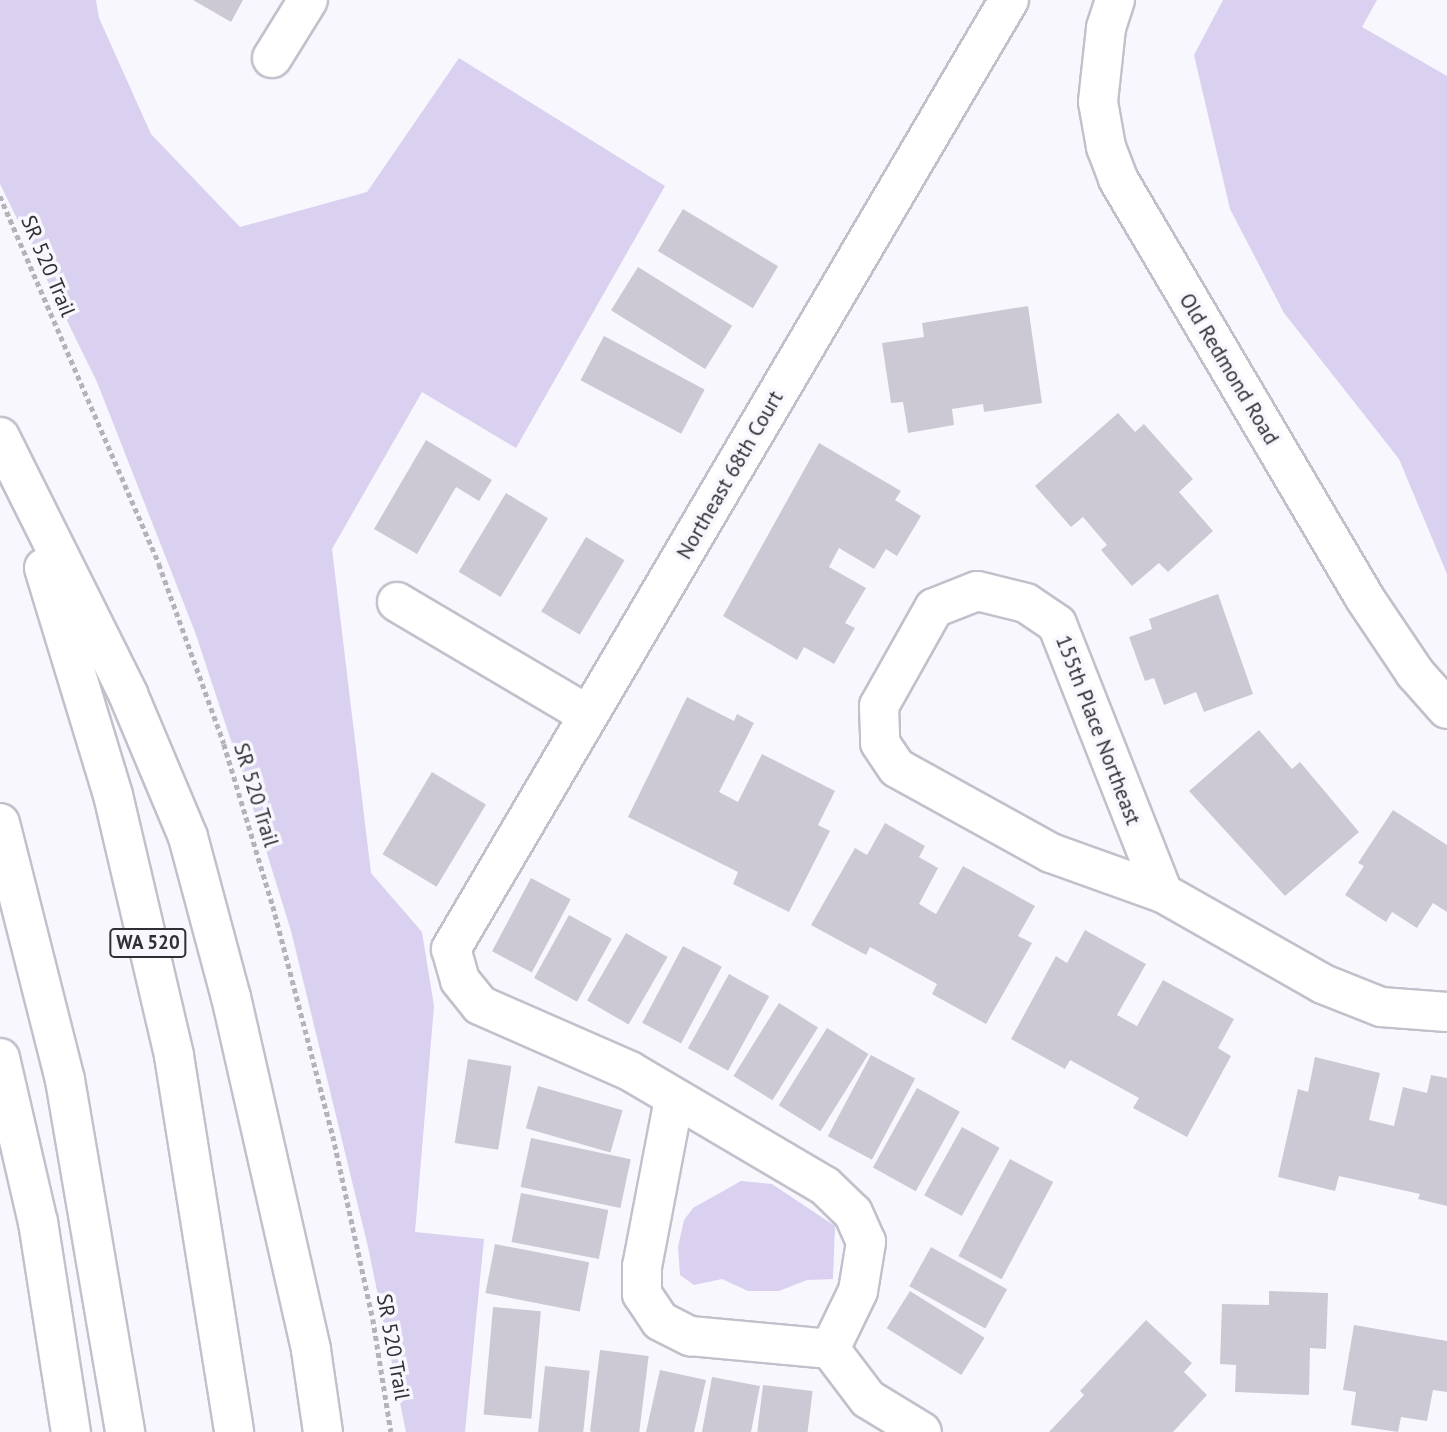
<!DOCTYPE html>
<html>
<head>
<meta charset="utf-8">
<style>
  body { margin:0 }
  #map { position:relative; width:1447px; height:1432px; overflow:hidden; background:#f9f7fe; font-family:"PT Sans",sans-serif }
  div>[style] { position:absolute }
  .green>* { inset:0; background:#d9d1ef }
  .building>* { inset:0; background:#ccc9d4; transform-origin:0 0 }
  .path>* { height:4.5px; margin-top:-2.25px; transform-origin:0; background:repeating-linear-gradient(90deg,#b5b3b9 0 5px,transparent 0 8.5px) }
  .roads { filter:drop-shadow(2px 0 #c3c0cb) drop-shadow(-2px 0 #c3c0cb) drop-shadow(0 2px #c3c0cb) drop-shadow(0 -2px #c3c0cb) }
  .minor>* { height:38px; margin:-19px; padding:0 19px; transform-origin:19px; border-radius:19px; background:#fff }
  .major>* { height:38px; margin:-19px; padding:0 19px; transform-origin:19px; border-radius:19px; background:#fff }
  .highway>* { height:38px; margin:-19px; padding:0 19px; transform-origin:19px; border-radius:19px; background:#fff }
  span { translate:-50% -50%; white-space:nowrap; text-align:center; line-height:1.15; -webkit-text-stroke:7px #f9f7fe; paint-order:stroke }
  .shield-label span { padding:2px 5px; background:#f9f7fe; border:2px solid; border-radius:5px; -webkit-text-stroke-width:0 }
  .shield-label { font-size:19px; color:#302f33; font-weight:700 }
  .street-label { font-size:21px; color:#302f33 }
</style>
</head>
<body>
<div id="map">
  <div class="green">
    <i style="clip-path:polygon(0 0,96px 0,99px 18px,151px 134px,240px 227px,367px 192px,459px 58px,665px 186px,516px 448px,422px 392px,332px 549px,371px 873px,422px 932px,434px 1006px,415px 1232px,484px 1239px,465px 1432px,406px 1432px,368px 1247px,291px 931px,247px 789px,195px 632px,97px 382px,0 184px)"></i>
    <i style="clip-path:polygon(1223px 0,1377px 0,1362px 27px,1447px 76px,1447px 574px,1399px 459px,1284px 313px,1230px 209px,1194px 55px)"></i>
    <i style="clip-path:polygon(741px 1181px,772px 1184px,835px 1226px,833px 1279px,807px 1280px,779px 1291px,748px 1291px,722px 1279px,694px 1285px,680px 1275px,678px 1247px,684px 1220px,693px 1208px)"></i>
  </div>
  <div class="building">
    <i style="clip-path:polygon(193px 0,243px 0,231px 22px)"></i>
    <i style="left:683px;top:209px;width:111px;height:49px;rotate:31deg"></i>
    <i style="left:638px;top:267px;width:111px;height:51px;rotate:32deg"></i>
    <i style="clip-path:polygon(1028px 306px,1042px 403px,984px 412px,983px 404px,952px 409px,954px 425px,908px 433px,903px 402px,891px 403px,882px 343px,924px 337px,922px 323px)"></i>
    <i style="left:604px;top:336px;width:114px;height:50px;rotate:28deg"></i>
    <i style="clip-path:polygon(1118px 413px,1135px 432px,1144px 424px,1193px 479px,1179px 492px,1213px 531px,1168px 572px,1159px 563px,1132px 586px,1101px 550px,1107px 545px,1083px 517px,1071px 527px,1035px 486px)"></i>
    <i style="clip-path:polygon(426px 440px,492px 480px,479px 501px,456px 487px,417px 554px,374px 529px)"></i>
    <i style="clip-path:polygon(819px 443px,901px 491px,895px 500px,921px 516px,897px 556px,886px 549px,874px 569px,839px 548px,829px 567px,866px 588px,845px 623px,855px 628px,834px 664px,804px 647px,797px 660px,723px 616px)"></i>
    <i style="left:506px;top:493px;width:49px;height:92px;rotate:31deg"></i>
    <i style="left:586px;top:537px;width:45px;height:87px;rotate:31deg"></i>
    <i style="clip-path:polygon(1218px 594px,1253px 694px,1204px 712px,1196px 692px,1164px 705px,1154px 678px,1145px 681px,1129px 637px,1152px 629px,1149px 619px)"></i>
    <i style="clip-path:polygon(687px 697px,734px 721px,737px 714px,754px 723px,719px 792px,738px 802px,762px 754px,835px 791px,818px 825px,830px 831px,789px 912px,733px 884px,738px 872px,628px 817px)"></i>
    <i style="clip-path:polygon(1259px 730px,1292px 769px,1300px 762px,1359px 832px,1285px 896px,1189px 791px)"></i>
    <i style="left:432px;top:772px;width:63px;height:96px;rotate:31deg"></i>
    <i style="clip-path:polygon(1393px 810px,1447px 845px,1447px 912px,1433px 903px,1417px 928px,1392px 912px,1386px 922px,1345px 895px,1364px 866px,1358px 863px)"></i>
    <i style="clip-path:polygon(885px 823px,925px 846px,919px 857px,938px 868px,919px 904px,936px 914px,963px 866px,1035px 906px,1018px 936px,1032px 943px,986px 1024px,932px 994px,937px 984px,870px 947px,866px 955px,811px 925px,855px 848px,867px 855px)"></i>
    <i style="left:531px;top:878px;width:45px;height:83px;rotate:28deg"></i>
    <i style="left:569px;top:915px;width:49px;height:72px;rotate:29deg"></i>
    <i style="clip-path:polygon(1085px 930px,1146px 964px,1117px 1015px,1137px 1026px,1163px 980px,1234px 1019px,1218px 1048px,1231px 1056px,1187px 1137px,1133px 1108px,1139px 1098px,1070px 1060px,1065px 1069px,1011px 1039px,1056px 956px,1067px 963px)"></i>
    <i style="left:626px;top:933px;width:48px;height:78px;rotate:30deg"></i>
    <i style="left:683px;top:946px;width:44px;height:87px;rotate:28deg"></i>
    <i style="left:729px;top:974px;width:46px;height:85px;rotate:29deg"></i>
    <i style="left:779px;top:1003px;width:46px;height:86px;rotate:32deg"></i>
    <i style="left:827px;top:1028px;width:49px;height:91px;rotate:32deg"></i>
    <i style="left:871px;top:1055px;width:50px;height:92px;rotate:28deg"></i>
    <i style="clip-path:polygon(1315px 1057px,1380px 1073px,1369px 1120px,1394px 1126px,1403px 1087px,1427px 1093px,1431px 1075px,1447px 1078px,1447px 1206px,1418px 1199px,1420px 1194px,1339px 1176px,1335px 1191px,1278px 1177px,1298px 1089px,1308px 1092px)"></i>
    <i style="left:468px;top:1059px;width:44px;height:85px;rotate:9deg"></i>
    <i style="left:538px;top:1086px;width:88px;height:44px;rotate:16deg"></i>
    <i style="left:917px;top:1088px;width:49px;height:91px;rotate:29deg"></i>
    <i style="left:962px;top:1127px;width:43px;height:78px;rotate:29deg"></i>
    <i style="left:531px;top:1138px;width:102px;height:50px;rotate:12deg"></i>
    <i style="left:1010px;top:1159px;width:49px;height:110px;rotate:28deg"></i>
    <i style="left:521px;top:1193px;width:89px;height:50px;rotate:11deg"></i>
    <i style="left:495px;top:1244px;width:96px;height:50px;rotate:11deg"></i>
    <i style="left:931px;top:1247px;width:87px;height:45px;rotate:29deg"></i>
    <i style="left:910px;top:1291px;width:88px;height:44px;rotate:32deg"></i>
    <i style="clip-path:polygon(1269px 1291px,1328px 1293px,1326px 1349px,1310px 1348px,1309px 1395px,1235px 1392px,1236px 1365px,1220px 1364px,1222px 1304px,1269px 1305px)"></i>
    <i style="left:493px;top:1307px;width:48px;height:108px;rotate:5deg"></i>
    <i style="clip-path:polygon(1146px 1320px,1192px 1363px,1184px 1372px,1207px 1395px,1173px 1432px,1049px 1432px,1084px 1395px,1080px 1391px)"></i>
    <i style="clip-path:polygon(1354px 1325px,1447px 1341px,1447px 1392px,1433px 1390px,1427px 1421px,1401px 1417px,1398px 1432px,1351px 1425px,1356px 1392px,1343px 1390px)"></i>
    <i style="left:600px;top:1350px;width:49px;height:82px;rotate:7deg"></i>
    <i style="left:545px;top:1366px;width:45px;height:67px;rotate:6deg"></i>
    <i style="clip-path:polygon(660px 1370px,706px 1380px,694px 1432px,646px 1432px)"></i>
    <i style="clip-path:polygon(712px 1377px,760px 1386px,751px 1432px,702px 1432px)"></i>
    <i style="left:763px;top:1385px;width:50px;height:47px;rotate:7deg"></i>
  </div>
  <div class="path">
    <i style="left:0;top:196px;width:401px;rotate:66.6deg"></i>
    <i style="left:159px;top:564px;width:191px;rotate:70.1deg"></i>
    <i style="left:224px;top:744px;width:169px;rotate:73.2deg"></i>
    <i style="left:273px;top:906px;width:238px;rotate:75.4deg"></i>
    <i style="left:333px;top:1136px;width:187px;rotate:77.7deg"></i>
    <i style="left:373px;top:1319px;width:114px;rotate:80.9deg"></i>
  </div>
  <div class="roads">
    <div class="minor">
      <i style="left:272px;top:58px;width:68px;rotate:-58.2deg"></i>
      <i style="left:397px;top:602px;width:222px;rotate:30.6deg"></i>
      <i style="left:1163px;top:893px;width:289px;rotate:-111.5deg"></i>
      <i style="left:1057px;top:624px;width:37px;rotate:-146deg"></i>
      <i style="left:1026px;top:603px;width:50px;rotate:-166.2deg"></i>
      <i style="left:977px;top:591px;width:46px;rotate:158.4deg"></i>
      <i style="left:934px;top:608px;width:112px;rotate:119.3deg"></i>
      <i style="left:879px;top:706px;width:37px;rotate:88deg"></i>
      <i style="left:880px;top:743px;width:30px;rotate:56deg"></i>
      <i style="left:897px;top:768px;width:176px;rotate:28.9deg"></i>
      <i style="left:1051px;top:853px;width:119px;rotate:19.7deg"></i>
      <i style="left:1163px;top:893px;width:184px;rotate:29.6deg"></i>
      <i style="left:1323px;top:984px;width:62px;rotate:21.6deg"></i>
      <i style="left:1381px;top:1007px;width:66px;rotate:4.3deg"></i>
      <i style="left:674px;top:1099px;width:170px;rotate:100.8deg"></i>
      <i style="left:642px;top:1266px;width:28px;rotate:90deg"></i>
      <i style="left:642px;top:1294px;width:32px;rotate:56deg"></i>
      <i style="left:660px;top:1321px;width:34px;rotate:27deg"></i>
      <i style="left:690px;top:1336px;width:141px;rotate:5.3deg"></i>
      <i style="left:830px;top:1349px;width:63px;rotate:52.8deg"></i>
      <i style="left:868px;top:1399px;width:63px;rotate:31.4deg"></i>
      <i style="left:830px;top:1349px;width:64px;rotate:-64.2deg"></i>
      <i style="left:858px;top:1291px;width:50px;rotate:-80.7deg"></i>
      <i style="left:866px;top:1242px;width:32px;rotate:-114deg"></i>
      <i style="left:853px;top:1213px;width:39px;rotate:-136deg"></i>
      <i style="left:825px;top:1186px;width:226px;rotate:-149.5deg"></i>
      <i style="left:630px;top:1071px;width:164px;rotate:-156.3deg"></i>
      <i style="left:480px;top:1005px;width:32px;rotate:-129deg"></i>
      <i style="left:460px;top:980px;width:32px;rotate:-106deg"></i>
      <i style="left:451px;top:949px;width:1101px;rotate:-59.55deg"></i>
    </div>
    <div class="major">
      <i style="left:1115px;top:0;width:29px;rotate:108deg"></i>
      <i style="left:1106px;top:28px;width:74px;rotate:96.2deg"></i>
      <i style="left:1098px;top:102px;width:46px;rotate:79.9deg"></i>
      <i style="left:1106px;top:147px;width:34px;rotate:69deg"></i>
      <i style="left:1118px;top:179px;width:485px;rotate:59.5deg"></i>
      <i style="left:1364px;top:597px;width:92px;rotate:56.1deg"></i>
      <i style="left:1415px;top:673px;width:48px;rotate:48.4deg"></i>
    </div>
    <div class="highway">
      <i style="left:0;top:437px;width:287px;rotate:63.5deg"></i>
      <i style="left:128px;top:694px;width:155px;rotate:67.2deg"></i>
      <i style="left:188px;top:837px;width:166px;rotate:75deg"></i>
      <i style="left:231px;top:997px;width:362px;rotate:77.2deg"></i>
      <i style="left:311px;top:1350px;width:83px;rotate:81.7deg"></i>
      <i style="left:44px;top:568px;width:237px;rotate:73.1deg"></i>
      <i style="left:113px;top:795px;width:268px;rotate:76.8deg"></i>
      <i style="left:174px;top:1056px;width:381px;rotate:80.9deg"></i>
      <i style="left:0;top:823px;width:265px;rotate:75.8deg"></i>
      <i style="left:65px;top:1080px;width:357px;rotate:80.3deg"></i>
      <i style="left:0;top:1058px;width:168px;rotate:77deg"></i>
      <i style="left:38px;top:1222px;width:213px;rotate:81.1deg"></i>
    </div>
  </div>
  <div class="shield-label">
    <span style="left:148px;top:943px">WA 520</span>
  </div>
  <div class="street-label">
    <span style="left:48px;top:266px;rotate:67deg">SR 520 Trail</span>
    <span style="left:1229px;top:369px;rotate:59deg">Old Redmond Road</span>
    <span style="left:730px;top:475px;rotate:-60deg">Northeast 68th Court</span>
    <span style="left:1098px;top:730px;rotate:69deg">155th Place Northeast</span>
    <span style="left:256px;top:795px;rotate:73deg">SR 520 Trail</span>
    <span style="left:393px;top:1347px;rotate:80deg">SR 520 Trail</span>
  </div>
</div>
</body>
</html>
